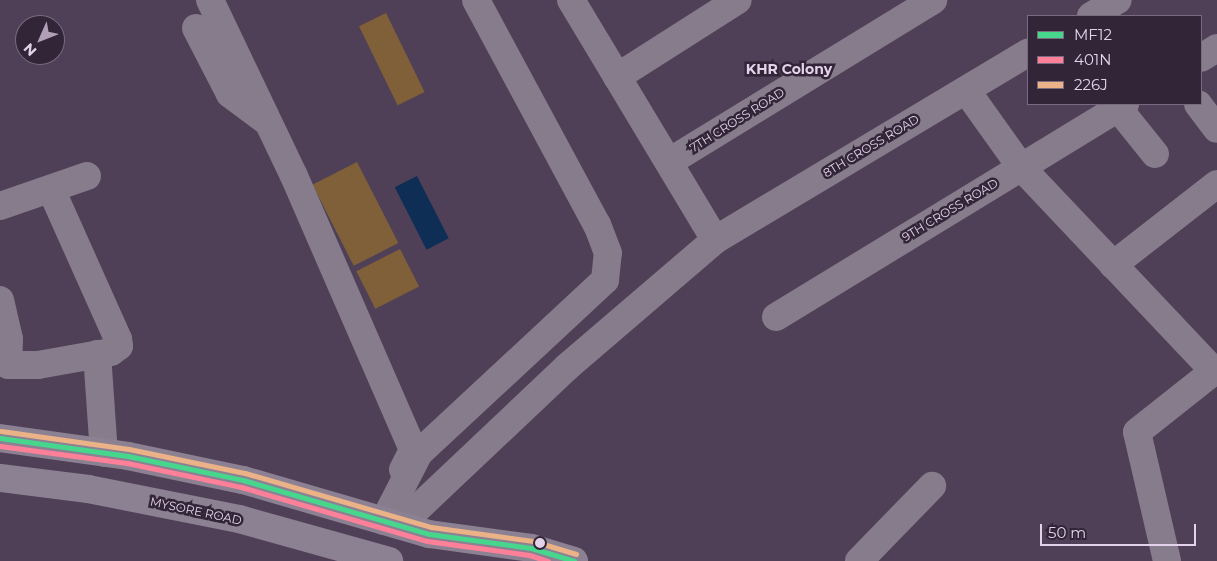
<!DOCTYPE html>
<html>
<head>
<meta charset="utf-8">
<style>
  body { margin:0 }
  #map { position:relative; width:1217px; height:561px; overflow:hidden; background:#504057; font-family:Montserrat,sans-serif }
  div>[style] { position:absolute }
  .green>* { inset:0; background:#806038; transform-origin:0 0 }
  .water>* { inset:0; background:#0f2e56; transform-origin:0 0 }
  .minor>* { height:28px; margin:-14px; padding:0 14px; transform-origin:14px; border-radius:14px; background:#867c8b }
  .highway>* { height:28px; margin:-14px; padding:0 14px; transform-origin:14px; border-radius:14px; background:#8c8192 }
  .bus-1>* { height:5px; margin:-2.5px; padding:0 2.5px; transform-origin:2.5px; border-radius:2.5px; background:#46d78d }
  .bus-2>* { height:5px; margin:-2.5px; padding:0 2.5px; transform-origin:2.5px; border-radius:2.5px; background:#ff8098 }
  .bus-3>* { height:5px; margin:-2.5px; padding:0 2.5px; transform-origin:2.5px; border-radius:2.5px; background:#ebb288 }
  .dots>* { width:14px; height:14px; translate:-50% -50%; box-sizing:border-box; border:2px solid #322538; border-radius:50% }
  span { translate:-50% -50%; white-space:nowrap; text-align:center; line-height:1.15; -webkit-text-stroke:5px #322538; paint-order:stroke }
  .street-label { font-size:12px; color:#e4d2eb }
  .neighbourhood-label { font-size:14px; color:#e4d2eb; font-weight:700 }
  .legend { position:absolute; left:1027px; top:15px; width:175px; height:90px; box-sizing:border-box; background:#322538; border:1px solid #796a80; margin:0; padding:6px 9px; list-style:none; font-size:15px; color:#e4d2eb }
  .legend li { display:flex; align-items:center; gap:10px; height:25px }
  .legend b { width:25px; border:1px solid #796a80 }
  .north { position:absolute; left:15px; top:15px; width:50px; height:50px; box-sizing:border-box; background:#322538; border:1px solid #796a80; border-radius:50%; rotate:226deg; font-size:14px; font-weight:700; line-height:20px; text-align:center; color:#e4d2eb }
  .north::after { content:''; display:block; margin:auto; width:18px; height:22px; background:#b09fb7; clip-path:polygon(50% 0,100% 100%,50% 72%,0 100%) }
  .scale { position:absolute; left:1040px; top:524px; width:156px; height:22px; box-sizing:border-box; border:2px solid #e4d2eb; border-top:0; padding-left:6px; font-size:15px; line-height:18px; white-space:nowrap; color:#e4d2eb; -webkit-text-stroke:4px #322538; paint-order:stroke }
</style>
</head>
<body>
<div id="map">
  <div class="green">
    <i style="left:386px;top:13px;width:88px;height:30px;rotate:64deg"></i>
    <i style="left:357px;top:162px;width:91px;height:50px;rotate:63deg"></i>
    <i style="left:400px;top:249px;width:42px;height:49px;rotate:63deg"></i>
  </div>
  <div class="water">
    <i style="left:417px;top:176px;width:70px;height:25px;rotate:63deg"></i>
  </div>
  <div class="minor">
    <i style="left:210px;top:0;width:195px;rotate:64.5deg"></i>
    <i style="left:294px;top:176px;width:299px;rotate:66.5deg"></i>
    <i style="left:413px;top:450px;width:22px;rotate:117deg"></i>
    <i style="left:571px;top:0;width:280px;rotate:59deg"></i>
    <i style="left:1091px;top:16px;width:31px;rotate:-31deg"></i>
    <i style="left:196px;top:28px;width:74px;rotate:62.7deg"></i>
    <i style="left:230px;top:94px;width:44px;rotate:36.6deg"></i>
    <i style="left:1201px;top:58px;width:19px;rotate:-32deg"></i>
    <i style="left:617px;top:77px;width:143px;rotate:-32.5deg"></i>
    <i style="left:966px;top:90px;width:95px;rotate:54.5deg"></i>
    <i style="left:1021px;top:167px;width:281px;rotate:46.6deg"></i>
    <i style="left:1214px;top:371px;width:4px;rotate:-34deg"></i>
    <i style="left:1198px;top:104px;width:31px;rotate:53deg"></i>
    <i style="left:1118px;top:108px;width:59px;rotate:51.2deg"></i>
    <i style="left:669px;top:162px;width:310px;rotate:-31.5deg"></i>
    <i style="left:0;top:206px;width:92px;rotate:-19deg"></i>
    <i style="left:1113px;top:265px;width:132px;rotate:-37.9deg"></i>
    <i style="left:0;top:300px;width:40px;rotate:77deg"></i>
    <i style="left:9px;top:339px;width:26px;rotate:92deg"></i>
    <i style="left:8px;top:365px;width:30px"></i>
    <i style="left:38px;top:365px;width:74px;rotate:-10.1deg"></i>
    <i style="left:111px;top:352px;width:10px;rotate:-37deg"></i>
    <i style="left:119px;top:346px;width:7px;rotate:-98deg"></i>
    <i style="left:118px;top:339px;width:164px;rotate:-114.1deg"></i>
    <i style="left:776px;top:317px;width:409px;rotate:-31.4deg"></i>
    <i style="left:97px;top:354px;width:99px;rotate:86deg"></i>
    <i style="left:384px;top:521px;width:76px;rotate:-62.8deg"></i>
    <i style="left:419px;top:453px;width:254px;rotate:-42.9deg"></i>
    <i style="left:605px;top:280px;width:27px;rotate:-84deg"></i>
    <i style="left:608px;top:253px;width:30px;rotate:-111deg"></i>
    <i style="left:597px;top:225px;width:255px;rotate:-118.3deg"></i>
    <i style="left:400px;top:525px;width:230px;rotate:-43.4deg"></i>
    <i style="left:567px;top:367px;width:195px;rotate:-40.6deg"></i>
    <i style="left:715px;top:240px;width:365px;rotate:-30.9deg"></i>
    <i style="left:859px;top:561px;width:105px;rotate:-45.8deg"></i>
    <i style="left:1167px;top:561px;width:132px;rotate:-103.1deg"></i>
    <i style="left:1137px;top:432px;width:98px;rotate:-38.4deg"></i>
  </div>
  <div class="highway">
    <i style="left:0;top:438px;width:129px;rotate:8deg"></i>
    <i style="left:128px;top:456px;width:117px;rotate:11.8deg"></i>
    <i style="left:243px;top:480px;width:194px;rotate:16.2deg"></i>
    <i style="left:429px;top:534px;width:103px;rotate:7.8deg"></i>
    <i style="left:531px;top:548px;width:45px;rotate:16.8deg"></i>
    <i style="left:0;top:478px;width:89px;rotate:7.1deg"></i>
    <i style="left:88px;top:489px;width:154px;rotate:11.2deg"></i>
    <i style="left:239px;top:519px;width:156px;rotate:15.6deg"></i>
  </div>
  <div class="bus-1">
    <i style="left:0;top:438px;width:129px;rotate:8deg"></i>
    <i style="left:128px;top:456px;width:117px;rotate:11.8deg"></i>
    <i style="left:243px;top:480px;width:194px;rotate:16.2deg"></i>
    <i style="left:429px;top:534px;width:103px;rotate:7.8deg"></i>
    <i style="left:531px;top:548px;width:45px;rotate:16.8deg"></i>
  </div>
  <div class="bus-2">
    <i style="left:0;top:446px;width:128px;rotate:7.6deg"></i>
    <i style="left:127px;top:463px;width:116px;rotate:11.9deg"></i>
    <i style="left:241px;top:487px;width:194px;rotate:16.2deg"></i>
    <i style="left:427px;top:541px;width:103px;rotate:7.8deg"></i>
    <i style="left:529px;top:555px;width:20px;rotate:18deg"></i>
  </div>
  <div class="bus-3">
    <i style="left:1px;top:431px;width:129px;rotate:8deg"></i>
    <i style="left:129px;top:449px;width:118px;rotate:11.7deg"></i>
    <i style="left:245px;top:473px;width:194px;rotate:16.2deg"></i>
    <i style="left:431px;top:527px;width:103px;rotate:7.8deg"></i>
    <i style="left:533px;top:541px;width:45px;rotate:16.8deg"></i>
  </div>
  <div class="dots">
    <i style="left:540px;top:543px;background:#e4d2eb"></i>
  </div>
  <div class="street-label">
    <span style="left:737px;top:120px;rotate:-32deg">7TH CROSS ROAD</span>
    <span style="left:871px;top:146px;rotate:-31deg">8TH CROSS ROAD</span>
    <span style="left:950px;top:210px;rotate:-31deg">9TH CROSS ROAD</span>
    <span style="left:196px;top:511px;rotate:12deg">MYSORE ROAD</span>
  </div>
  <div class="neighbourhood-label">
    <span style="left:789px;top:69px">KHR Colony</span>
  </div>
  <ul class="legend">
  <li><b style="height:6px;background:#46d78d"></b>MF12</li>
  <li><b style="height:6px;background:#ff8098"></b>401N</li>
  <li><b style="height:6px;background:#ebb288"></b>226J</li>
  </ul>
  <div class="north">N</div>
  <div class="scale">50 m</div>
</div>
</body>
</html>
